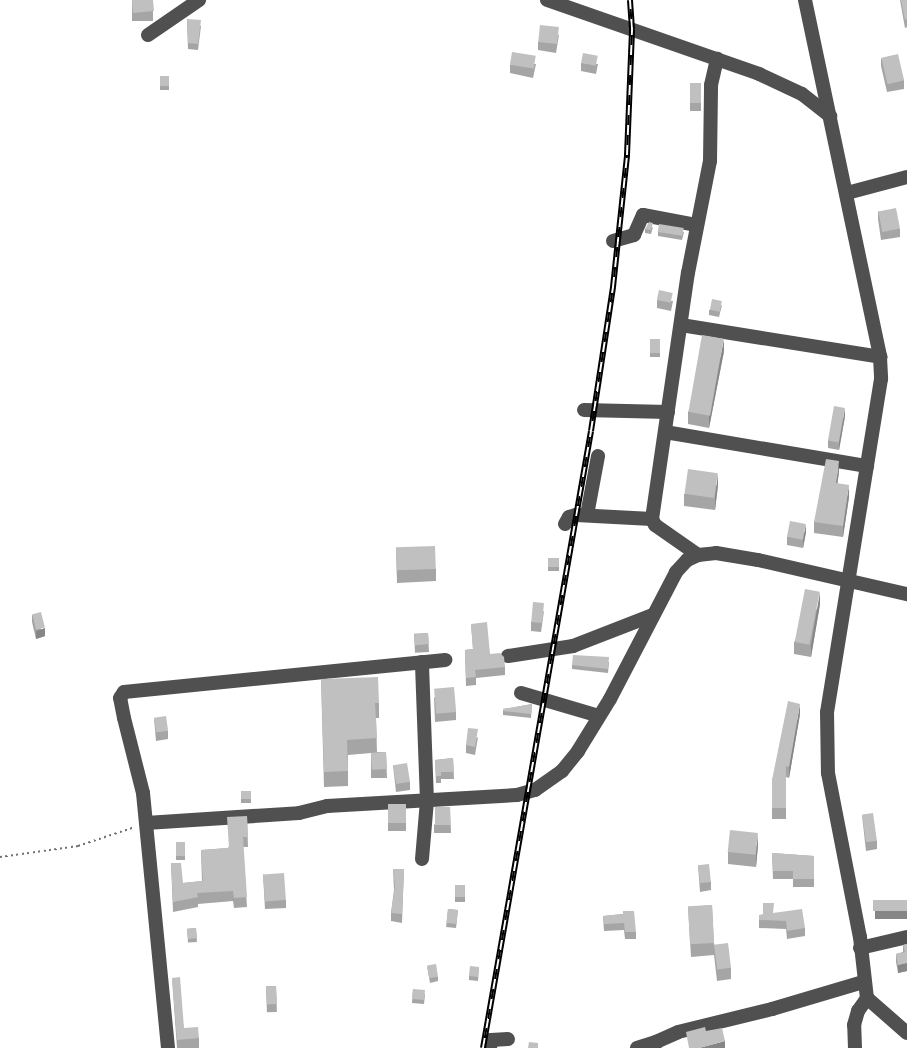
<!DOCTYPE html>
<html>
<head>
<meta charset="utf-8">
<style>
  body { margin:0 }
  #map { position:relative; width:907px; height:1048px; overflow:hidden; background:#fff; font-family:"Sofia Sans Condensed",sans-serif }
  div>[style] { position:absolute }
  .path>* { height:2px; margin-top:-1px; transform-origin:0; background:repeating-linear-gradient(90deg,#727272 0 2px,transparent 0 5.5px) }
  .minor>* { height:14px; margin:-7px; padding:0 7px; transform-origin:7px; border-radius:7px; background:#505050 }
  .rail>* { height:6px; margin-top:-3px; transform-origin:0; background:repeating-linear-gradient(90deg,#fff 0 10px,#000 0 20px); box-sizing:border-box; border-block:2px solid #000 }
  .wall>* { inset:0; background:#a5a5a5; transform-origin:0 0 }
  .shaded-wall>* { inset:0; background:#868686; transform-origin:0 0 }
  .building>* { inset:0; background:#c0c0c0; transform-origin:0 0 }
  span { translate:-50% -50%; white-space:nowrap; text-align:center; line-height:1.15; -webkit-text-stroke:5px #fff; paint-order:stroke }
</style>
</head>
<body>
<div id="map">
  <div class="path">
    <i style="left:0;top:857px;width:79px;rotate:-8deg"></i>
    <i style="left:78px;top:846px;width:60px;rotate:-18.4deg"></i>
  </div>
  <div class="minor">
    <i style="left:547px;top:0;width:225px;rotate:19.2deg"></i>
    <i style="left:759px;top:74px;width:47px;rotate:24.9deg"></i>
    <i style="left:802px;top:94px;width:36px;rotate:38deg"></i>
    <i style="left:805px;top:0;width:365px;rotate:78.1deg"></i>
    <i style="left:880px;top:357px;width:22px;rotate:87deg"></i>
    <i style="left:881px;top:379px;width:337px;rotate:99.2deg"></i>
    <i style="left:827px;top:712px;width:61px;rotate:89.1deg"></i>
    <i style="left:828px;top:773px;width:167px;rotate:79deg"></i>
    <i style="left:860px;top:937px;width:61px;rotate:83.5deg"></i>
    <i style="left:867px;top:998px;width:53px;rotate:41.2deg"></i>
    <i style="left:148px;top:35px;width:62px;rotate:-34.5deg"></i>
    <i style="left:847px;top:193px;width:62px;rotate:-14.9deg"></i>
    <i style="left:613px;top:241px;width:22px;rotate:-16deg"></i>
    <i style="left:634px;top:235px;width:22px;rotate:-66deg"></i>
    <i style="left:643px;top:215px;width:55px;rotate:10.5deg"></i>
    <i style="left:681px;top:325px;width:202px;rotate:9.1deg"></i>
    <i style="left:584px;top:410px;width:84px;rotate:1.4deg"></i>
    <i style="left:665px;top:432px;width:205px;rotate:9.6deg"></i>
    <i style="left:587px;top:515px;width:60px;rotate:-79.4deg"></i>
    <i style="left:565px;top:524px;width:8px;rotate:-60deg"></i>
    <i style="left:569px;top:517px;width:7px;rotate:-16deg"></i>
    <i style="left:576px;top:515px;width:76px;rotate:3deg"></i>
    <i style="left:698px;top:555px;width:52px;rotate:-145.1deg"></i>
    <i style="left:655px;top:525px;width:7px;rotate:-117deg"></i>
    <i style="left:652px;top:519px;width:249px;rotate:-81.7deg"></i>
    <i style="left:688px;top:273px;width:114px;rotate:-78.9deg"></i>
    <i style="left:710px;top:161px;width:76px;rotate:-89.2deg"></i>
    <i style="left:711px;top:85px;width:27px;rotate:-77deg"></i>
    <i style="left:508px;top:656px;width:66px;rotate:-8.7deg"></i>
    <i style="left:573px;top:646px;width:86px;rotate:-21.2deg"></i>
    <i style="left:521px;top:693px;width:81px;rotate:16.4deg"></i>
    <i style="left:146px;top:823px;width:153px;rotate:-3.7deg"></i>
    <i style="left:299px;top:813px;width:29px;rotate:-14deg"></i>
    <i style="left:327px;top:806px;width:190px;rotate:-3.3deg"></i>
    <i style="left:517px;top:795px;width:19px;rotate:-16deg"></i>
    <i style="left:535px;top:790px;width:33px;rotate:-35deg"></i>
    <i style="left:562px;top:771px;width:26px;rotate:-51deg"></i>
    <i style="left:578px;top:751px;width:61px;rotate:-58.4deg"></i>
    <i style="left:610px;top:699px;width:143px;rotate:-62.5deg"></i>
    <i style="left:676px;top:572px;width:16px;rotate:-47deg"></i>
    <i style="left:687px;top:560px;width:12px;rotate:-24deg"></i>
    <i style="left:698px;top:555px;width:18px;rotate:-6deg"></i>
    <i style="left:716px;top:553px;width:43px;rotate:9.5deg"></i>
    <i style="left:758px;top:560px;width:153px;rotate:12.9deg"></i>
    <i style="left:422px;top:859px;width:58px;rotate:-85.1deg"></i>
    <i style="left:427px;top:801px;width:139px;rotate:-92.1deg"></i>
    <i style="left:860px;top:948px;width:48px;rotate:-13.2deg"></i>
    <i style="left:168px;top:1048px;width:256px;rotate:-95.6deg"></i>
    <i style="left:143px;top:793px;width:77px;rotate:-104.2deg"></i>
    <i style="left:124px;top:718px;width:20px;rotate:-101deg"></i>
    <i style="left:120px;top:698px;width:7px;rotate:-56deg"></i>
    <i style="left:124px;top:692px;width:323px;rotate:-5.7deg"></i>
    <i style="left:490px;top:1048px;width:8px;rotate:-83deg"></i>
    <i style="left:491px;top:1040px;width:17px;rotate:-3deg"></i>
    <i style="left:637px;top:1048px;width:20px;rotate:-18deg"></i>
    <i style="left:654px;top:1048px;width:6px;rotate:-72deg"></i>
    <i style="left:656px;top:1042px;width:24px;rotate:-24deg"></i>
    <i style="left:678px;top:1032px;width:97px;rotate:-13.7deg"></i>
    <i style="left:772px;top:1009px;width:95px;rotate:-16.5deg"></i>
    <i style="left:855px;top:1048px;width:23px;rotate:-92deg"></i>
    <i style="left:854px;top:1025px;width:15px;rotate:-74deg"></i>
    <i style="left:858px;top:1011px;width:16px;rotate:-55deg"></i>
  </div>
  <div class="rail">
    <i style="left:483px;top:1048px;width:626px;rotate:-80.07deg"></i>
    <i style="left:591px;top:431px;width:146px;rotate:-81.3deg"></i>
    <i style="left:613px;top:287px;width:133px;rotate:-83.9deg"></i>
    <i style="left:627px;top:155px;width:126px;rotate:-87.7deg"></i>
    <i style="left:632px;top:29px;width:29px;rotate:-94deg"></i>
  </div>
  <div class="wall">
    <i style="left:132px;top:0;width:21px;height:21px"></i>
    <i style="clip-path:polygon(900px 0,907px 0,907px 27px,905px 28px)"></i>
    <i style="clip-path:polygon(187px 19px,201px 26px,198px 50px,188px 49px)"></i>
    <i style="clip-path:polygon(559px 35px,556px 53px,538px 50px,538px 42px)"></i>
    <i style="clip-path:polygon(881px 58px,904px 80px,904px 89px,887px 92px,881px 66px)"></i>
    <i style="clip-path:polygon(581px 63px,598px 64px,596px 74px,581px 71px)"></i>
    <i style="clip-path:polygon(536px 64px,533px 78px,510px 73px,510px 65px)"></i>
    <i style="left:160px;top:76px;width:9px;height:14px"></i>
    <i style="left:701px;top:83px;width:28px;height:11px;rotate:90deg"></i>
    <i style="clip-path:polygon(878px 211px,900px 229px,900px 237px,881px 240px,878px 219px)"></i>
    <i style="clip-path:polygon(653px 227px,651px 234px,645px 233px,645px 229px)"></i>
    <i style="clip-path:polygon(658px 232px,684px 232px,682px 240px,658px 236px)"></i>
    <i style="clip-path:polygon(657px 300px,673px 301px,671px 311px,657px 308px)"></i>
    <i style="clip-path:polygon(722px 305px,719px 317px,709px 315px,709px 310px)"></i>
    <i style="left:650px;top:339px;width:10px;height:18px"></i>
    <i style="clip-path:polygon(724px 351px,709px 428px,688px 424px,688px 412px)"></i>
    <i style="clip-path:polygon(845px 416px,839px 450px,828px 448px,828px 440px)"></i>
    <i style="clip-path:polygon(839px 472px,837px 484px,849px 497px,843px 537px,814px 533px,814px 522px)"></i>
    <i style="clip-path:polygon(718px 485px,715px 510px,684px 506px,684px 494px)"></i>
    <i style="clip-path:polygon(806px 532px,803px 548px,787px 545px,787px 537px)"></i>
    <i style="clip-path:polygon(396px 548px,436px 569px,436px 581px,397px 583px)"></i>
    <i style="left:548px;top:558px;width:11px;height:13px"></i>
    <i style="clip-path:polygon(820px 604px,811px 657px,794px 654px,794px 642px)"></i>
    <i style="clip-path:polygon(544px 611px,541px 632px,531px 631px,531px 622px)"></i>
    <i style="clip-path:polygon(32px 614px,45px 636px,36px 639px,32px 622px)"></i>
    <i style="clip-path:polygon(471px 624px,490px 654px,505px 667px,505px 675px,476px 678px,476px 685px,466px 686px,465px 650px,473px 649px)"></i>
    <i style="left:428px;top:633px;width:19px;height:14px;rotate:87deg"></i>
    <i style="clip-path:polygon(609px 662px,608px 673px,572px 669px,572px 665px)"></i>
    <i style="clip-path:polygon(321px 679px,379px 703px,379px 718px,376px 718px,377px 752px,386px 752px,387px 778px,371px 778px,371px 753px,348px 755px,348px 786px,324px 787px)"></i>
    <i style="clip-path:polygon(434px 697px,456px 712px,456px 720px,435px 722px)"></i>
    <i style="clip-path:polygon(532px 704px,531px 718px,503px 715px,503px 709px)"></i>
    <i style="clip-path:polygon(800px 714px,789px 778px,786px 777px,786px 819px,772px 819px,772px 780px)"></i>
    <i style="clip-path:polygon(154px 718px,168px 731px,168px 739px,156px 741px)"></i>
    <i style="clip-path:polygon(478px 737px,475px 755px,466px 753px,466px 745px)"></i>
    <i style="clip-path:polygon(453px 758px,454px 779px,441px 779px,441px 783px,436px 783px,435px 760px)"></i>
    <i style="clip-path:polygon(393px 765px,410px 782px,410px 790px,396px 792px)"></i>
    <i style="left:251px;top:791px;width:12px;height:10px;rotate:90deg"></i>
    <i style="left:388px;top:804px;width:18px;height:27px"></i>
    <i style="clip-path:polygon(450px 807px,451px 833px,434px 833px,434px 825px)"></i>
    <i style="clip-path:polygon(862px 815px,877px 841px,877px 849px,866px 851px)"></i>
    <i style="clip-path:polygon(247px 816px,248px 847px,243px 847px,247px 907px,234px 908px,233px 901px,198px 904px,198px 907px,173px 912px,171px 863px,183px 883px,202px 881px,201px 850px,228px 848px)"></i>
    <i style="left:176px;top:842px;width:9px;height:18px"></i>
    <i style="clip-path:polygon(758px 845px,756px 867px,728px 864px,728px 852px)"></i>
    <i style="clip-path:polygon(772px 853px,814px 856px,814px 887px,793px 887px,793px 879px,773px 879px)"></i>
    <i style="clip-path:polygon(698px 865px,711px 882px,711px 890px,700px 892px)"></i>
    <i style="clip-path:polygon(393px 869px,404px 869px,402px 923px,391px 921px,391px 913px,394px 890px)"></i>
    <i style="clip-path:polygon(263px 874px,286px 900px,286px 908px,265px 909px)"></i>
    <i style="left:455px;top:885px;width:10px;height:17px"></i>
    <i style="clip-path:polygon(712px 905px,714px 944px,731px 968px,731px 979px,717px 981px,714px 955px,691px 957px,688px 907px)"></i>
    <i style="left:448px;top:909px;width:10px;height:18px;rotate:6deg"></i>
    <i style="clip-path:polygon(774px 913px,805px 928px,805px 936px,787px 939px,786px 929px,759px 928px,759px 915px)"></i>
    <i style="clip-path:polygon(623px 914px,636px 932px,636px 939px,625px 939px,624px 930px,604px 931px,603px 916px)"></i>
    <i style="left:196px;top:928px;width:14px;height:9px;rotate:86deg"></i>
    <i style="clip-path:polygon(907px 944px,907px 971px,898px 973px,896px 962px,896px 954px,903px 952px,903px 945px)"></i>
    <i style="clip-path:polygon(427px 966px,438px 977px,438px 981px,430px 983px)"></i>
    <i style="clip-path:polygon(479px 967px,478px 981px,469px 980px,469px 976px)"></i>
    <i style="clip-path:polygon(172px 978px,184px 1028px,199px 1038px,199px 1048px,177px 1048px)"></i>
    <i style="left:276px;top:986px;width:26px;height:10px;rotate:88deg"></i>
    <i style="clip-path:polygon(413px 989px,425px 994px,424px 1004px,412px 1003px)"></i>
  </div>
  <div class="shaded-wall">
    <i style="clip-path:polygon(724px 339px,724px 351px,709px 428px,709px 416px)"></i>
    <i style="clip-path:polygon(845px 408px,845px 416px,839px 450px,839px 442px)"></i>
    <i style="clip-path:polygon(839px 461px,839px 472px,836px 495px,836px 483px)"></i>
    <i style="clip-path:polygon(718px 473px,718px 485px,715px 510px,715px 498px)"></i>
    <i style="clip-path:polygon(849px 485px,849px 497px,843px 537px,843px 526px)"></i>
    <i style="clip-path:polygon(806px 524px,806px 532px,803px 548px,803px 540px)"></i>
    <i style="clip-path:polygon(820px 592px,820px 604px,811px 657px,811px 645px)"></i>
    <i style="clip-path:polygon(45px 628px,45px 636px,36px 639px,36px 631px)"></i>
    <i style="clip-path:polygon(800px 704px,800px 714px,789px 778px,789px 767px)"></i>
    <i style="clip-path:polygon(758px 833px,758px 845px,756px 867px,756px 855px)"></i>
    <i style="left:907px;top:911px;width:8px;height:32px;rotate:90deg"></i>
    <i style="clip-path:polygon(907px 963px,907px 971px,898px 973px,898px 965px)"></i>
    <i style="clip-path:polygon(725px 1041px,725px 1048px,699px 1048px)"></i>
  </div>
  <div class="building">
    <i style="clip-path:polygon(132px 0,153px 0,154px 11px,133px 13px)"></i>
    <i style="clip-path:polygon(901px 0,907px 0,907px 19px,905px 20px)"></i>
    <i style="clip-path:polygon(187px 19px,201px 20px,198px 44px,188px 43px)"></i>
    <i style="left:540px;top:25px;width:19px;height:17px;rotate:6deg"></i>
    <i style="left:512px;top:52px;width:24px;height:13px;rotate:9deg"></i>
    <i style="left:583px;top:53px;width:15px;height:10px;rotate:11deg"></i>
    <i style="left:898px;top:54px;width:27px;height:17px;rotate:77deg"></i>
    <i style="left:160px;top:76px;width:9px;height:10px"></i>
    <i style="left:701px;top:83px;width:20px;height:11px;rotate:90deg"></i>
    <i style="left:896px;top:208px;width:21px;height:18px;rotate:79deg"></i>
    <i style="clip-path:polygon(649px 222px,653px 223px,651px 230px,645px 229px)"></i>
    <i style="left:659px;top:224px;width:25px;height:8px;rotate:9deg"></i>
    <i style="left:659px;top:290px;width:14px;height:10px;rotate:12deg"></i>
    <i style="left:712px;top:299px;width:10px;height:11px;rotate:11deg"></i>
    <i style="left:702px;top:335px;width:22px;height:78px;rotate:10deg"></i>
    <i style="left:650px;top:339px;width:10px;height:14px"></i>
    <i style="left:834px;top:406px;width:11px;height:35px;rotate:10deg"></i>
    <i style="clip-path:polygon(826px 459px,839px 461px,836px 483px,849px 485px,843px 526px,814px 522px)"></i>
    <i style="left:688px;top:469px;width:30px;height:25px;rotate:8deg"></i>
    <i style="left:790px;top:521px;width:16px;height:16px;rotate:11deg"></i>
    <i style="left:435px;top:546px;width:23px;height:39px;rotate:88deg"></i>
    <i style="left:548px;top:558px;width:11px;height:9px"></i>
    <i style="left:805px;top:589px;width:15px;height:54px;rotate:11deg"></i>
    <i style="left:533px;top:602px;width:11px;height:20px;rotate:5deg"></i>
    <i style="left:41px;top:612px;width:16px;height:9px;rotate:76deg"></i>
    <i style="clip-path:polygon(487px 622px,490px 654px,500px 653px,504px 657px,505px 667px,475px 670px,476px 677px,466px 678px,465px 650px,473px 649px,471px 624px)"></i>
    <i style="left:428px;top:633px;width:11px;height:14px;rotate:85deg"></i>
    <i style="clip-path:polygon(573px 655px,609px 657px,608px 669px,572px 665px)"></i>
    <i style="clip-path:polygon(378px 677px,379px 703px,375px 703px,377px 738px,347px 740px,348px 771px,324px 772px,321px 679px)"></i>
    <i style="left:454px;top:687px;width:25px;height:20px;rotate:85deg"></i>
    <i style="clip-path:polygon(788px 701px,800px 704px,789px 767px,786px 766px,786px 808px,772px 808px,772px 780px)"></i>
    <i style="clip-path:polygon(532px 704px,531px 714px,503px 711px,503px 709px)"></i>
    <i style="left:166px;top:716px;width:15px;height:12px;rotate:82deg"></i>
    <i style="clip-path:polygon(468px 728px,478px 729px,475px 747px,466px 745px)"></i>
    <i style="left:386px;top:752px;width:17px;height:15px;rotate:87deg"></i>
    <i style="clip-path:polygon(453px 758px,454px 772px,441px 772px,441px 776px,436px 776px,435px 760px)"></i>
    <i style="left:407px;top:763px;width:19px;height:14px;rotate:81deg"></i>
    <i style="left:251px;top:791px;width:8px;height:10px;rotate:90deg"></i>
    <i style="left:388px;top:804px;width:18px;height:19px"></i>
    <i style="left:435px;top:807px;width:15px;height:18px"></i>
    <i style="left:873px;top:813px;width:28px;height:11px;rotate:82deg"></i>
    <i style="clip-path:polygon(247px 816px,248px 837px,243px 837px,247px 897px,234px 898px,233px 891px,197px 893px,198px 897px,173px 902px,171px 863px,181px 863px,183px 883px,203px 881px,201px 850px,229px 848px,227px 817px)"></i>
    <i style="left:730px;top:830px;width:28px;height:22px;rotate:6deg"></i>
    <i style="left:176px;top:842px;width:9px;height:14px"></i>
    <i style="clip-path:polygon(772px 853px,814px 856px,814px 879px,793px 879px,793px 871px,773px 871px)"></i>
    <i style="left:709px;top:864px;width:18px;height:11px;rotate:84deg"></i>
    <i style="clip-path:polygon(393px 869px,404px 869px,402px 914px,391px 913px,395px 886px)"></i>
    <i style="left:284px;top:873px;width:27px;height:21px;rotate:86deg"></i>
    <i style="left:455px;top:885px;width:10px;height:12px"></i>
    <i style="left:907px;top:900px;width:11px;height:34px;rotate:90deg"></i>
    <i style="clip-path:polygon(763px 903px,774px 903px,773px 913px,802px 909px,805px 928px,787px 931px,786px 921px,759px 920px,759px 915px,763px 915px)"></i>
    <i style="left:712px;top:905px;width:38px;height:24px;rotate:87deg"></i>
    <i style="left:448px;top:909px;width:10px;height:14px;rotate:6deg"></i>
    <i style="clip-path:polygon(623px 911px,634px 911px,636px 932px,625px 932px,624px 923px,604px 924px,603px 916px,623px 914px)"></i>
    <i style="left:196px;top:928px;width:10px;height:9px;rotate:84deg"></i>
    <i style="left:728px;top:943px;width:25px;height:14px;rotate:83deg"></i>
    <i style="clip-path:polygon(907px 944px,907px 963px,898px 965px,896px 954px,905px 952px,903px 945px)"></i>
    <i style="left:436px;top:964px;width:13px;height:9px;rotate:81deg"></i>
    <i style="left:470px;top:966px;width:9px;height:10px;rotate:6deg"></i>
    <i style="clip-path:polygon(180px 977px,184px 1028px,198px 1027px,199px 1038px,177px 1040px,172px 978px)"></i>
    <i style="left:276px;top:986px;width:18px;height:10px;rotate:87deg"></i>
    <i style="left:413px;top:989px;width:12px;height:10px;rotate:5deg"></i>
    <i style="clip-path:polygon(705px 1027px,706px 1031px,722px 1028px,725px 1041px,699px 1048px,689px 1048px,686px 1032px)"></i>
    <i style="clip-path:polygon(529px 1042px,538px 1043px,538px 1048px,528px 1048px)"></i>
  </div>
</div>
</body>
</html>
